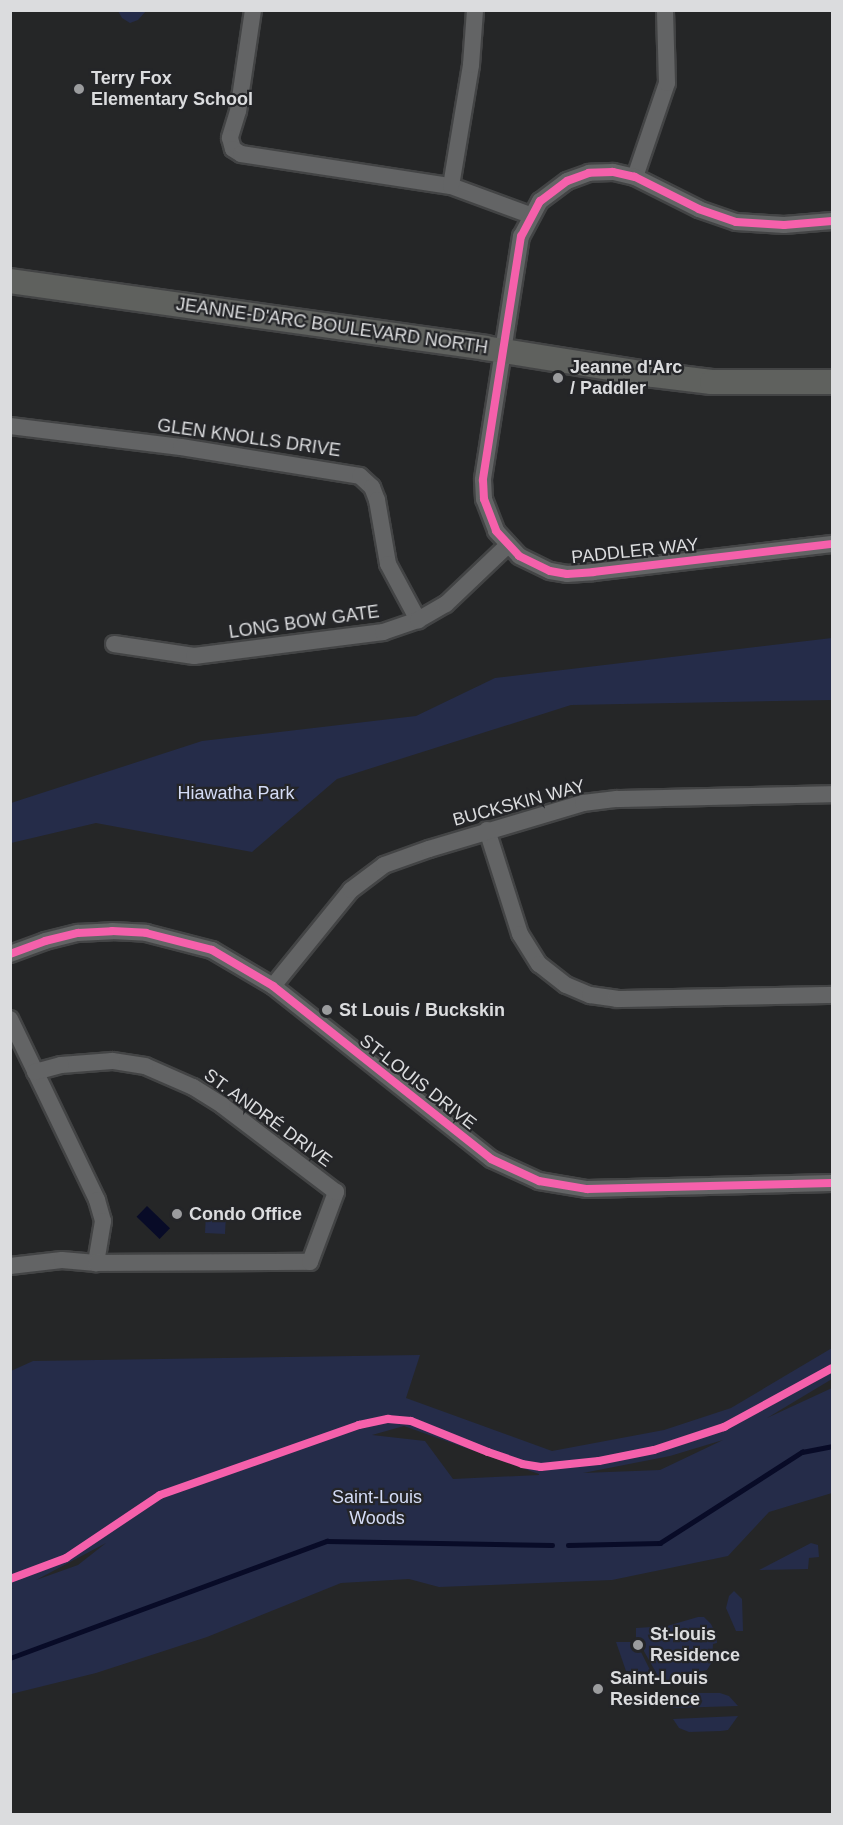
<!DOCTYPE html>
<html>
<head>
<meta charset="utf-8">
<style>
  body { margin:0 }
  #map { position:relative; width:843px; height:1825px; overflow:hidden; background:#252627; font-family:Helvetica,sans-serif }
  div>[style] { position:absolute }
  .green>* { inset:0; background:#252c49; transform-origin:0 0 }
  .water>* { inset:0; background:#080b27; transform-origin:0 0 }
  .stream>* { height:4.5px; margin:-2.25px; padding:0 2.25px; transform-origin:2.25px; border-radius:2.25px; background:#080b27 }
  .roads { filter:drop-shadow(2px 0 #434445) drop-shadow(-2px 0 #434445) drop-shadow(0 2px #434445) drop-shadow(0 -2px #434445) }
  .street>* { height:16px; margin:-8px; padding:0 8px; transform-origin:8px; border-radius:8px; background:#636465 }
  .secondary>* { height:24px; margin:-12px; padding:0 12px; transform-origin:12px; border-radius:12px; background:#5f615e }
  .cycleway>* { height:8px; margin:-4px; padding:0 4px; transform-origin:4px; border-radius:4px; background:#f560ab }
  .dots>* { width:16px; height:16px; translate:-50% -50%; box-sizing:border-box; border:3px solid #242528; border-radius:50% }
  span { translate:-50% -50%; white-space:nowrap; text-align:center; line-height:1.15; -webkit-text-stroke:4.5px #242528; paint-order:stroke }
  .poi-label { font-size:18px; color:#dbdcde; font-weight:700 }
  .left { translate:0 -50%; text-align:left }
  .street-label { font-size:18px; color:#dbdcde }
  .park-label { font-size:18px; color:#d4dcf6 }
  .frame { position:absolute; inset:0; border:12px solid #dbdcde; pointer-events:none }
</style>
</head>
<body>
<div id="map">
  <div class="green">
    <i style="clip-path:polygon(118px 11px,146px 11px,138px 20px,130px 23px,122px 18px)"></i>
    <i style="clip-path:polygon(832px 638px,832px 700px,571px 705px,337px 779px,252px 852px,96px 823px,11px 843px,11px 803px,202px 741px,416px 716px,495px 678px)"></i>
    <i style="left:206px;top:1214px;width:20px;height:19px;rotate:3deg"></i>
    <i style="clip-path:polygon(evenodd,832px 1348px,832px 1379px,767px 1418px,832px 1388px,832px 1493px,769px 1512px,728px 1556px,612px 1580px,439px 1587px,409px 1579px,341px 1583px,207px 1637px,96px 1673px,11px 1694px,10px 1590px,14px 1588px,11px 1589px,11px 1371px,33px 1361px,420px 1355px,406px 1398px,552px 1451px,664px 1430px,731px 1408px,832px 1348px,404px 1426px,539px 1474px,539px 1475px,453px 1479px,425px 1441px,372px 1435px,404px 1426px,832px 1348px,723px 1440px,660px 1470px,583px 1473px,670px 1456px,723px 1440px,832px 1348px,106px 1543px,78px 1565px,36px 1580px,106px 1543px)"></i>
    <i style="clip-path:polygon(811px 1543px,818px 1545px,819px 1557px,809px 1558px,808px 1569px,759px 1570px)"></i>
    <i style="clip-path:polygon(734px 1591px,742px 1599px,743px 1631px,736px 1631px,726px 1608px,729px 1596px)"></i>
    <i style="clip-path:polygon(698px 1617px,704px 1617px,711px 1624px,716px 1634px,717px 1643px,713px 1644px,712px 1662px,707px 1670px,679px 1675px,663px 1685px,636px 1637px,636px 1628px,667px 1626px)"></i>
    <i style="clip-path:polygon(616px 1642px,636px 1642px,651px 1672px,626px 1671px)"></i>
    <i style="clip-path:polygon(689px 1693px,720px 1693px,729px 1696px,738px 1706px,673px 1708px,679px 1698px)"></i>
    <i style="clip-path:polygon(738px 1716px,728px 1730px,721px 1731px,689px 1732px,679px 1728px,673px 1719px)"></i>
  </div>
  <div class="water">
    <i style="left:147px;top:1206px;width:32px;height:15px;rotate:44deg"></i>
  </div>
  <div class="stream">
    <i style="left:568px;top:1545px;width:92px;rotate:-1.2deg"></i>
    <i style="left:660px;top:1543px;width:169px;rotate:-32.7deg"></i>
    <i style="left:802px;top:1452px;width:31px;rotate:-11deg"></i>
    <i style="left:10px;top:1658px;width:338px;rotate:-20.3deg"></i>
    <i style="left:327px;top:1541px;width:225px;rotate:1deg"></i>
  </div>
  <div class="roads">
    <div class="street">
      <i style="left:253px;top:10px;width:102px;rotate:98.4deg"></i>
      <i style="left:238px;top:111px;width:28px;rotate:107deg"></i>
      <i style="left:230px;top:138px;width:11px;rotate:75deg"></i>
      <i style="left:233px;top:149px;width:9px;rotate:32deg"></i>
      <i style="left:241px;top:154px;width:212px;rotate:8.7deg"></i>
      <i style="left:451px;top:186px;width:84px;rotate:20.2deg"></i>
      <i style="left:635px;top:177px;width:99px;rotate:-71.2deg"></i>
      <i style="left:667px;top:83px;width:73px;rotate:-91.6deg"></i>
      <i style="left:451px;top:186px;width:123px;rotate:-80.6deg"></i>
      <i style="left:471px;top:65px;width:55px;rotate:-85.8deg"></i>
      <i style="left:832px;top:221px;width:48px;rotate:175.2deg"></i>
      <i style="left:784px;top:225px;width:48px;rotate:-176.4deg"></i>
      <i style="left:736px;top:222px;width:39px;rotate:-161deg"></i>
      <i style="left:699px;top:209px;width:72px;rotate:-153.4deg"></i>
      <i style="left:635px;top:177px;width:23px;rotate:-167deg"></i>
      <i style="left:613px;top:172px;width:24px;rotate:178deg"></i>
      <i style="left:589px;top:173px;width:23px;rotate:160deg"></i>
      <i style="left:567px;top:181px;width:34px;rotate:143deg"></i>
      <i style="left:540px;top:201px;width:40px;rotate:118deg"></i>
      <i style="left:521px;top:236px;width:247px;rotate:98.9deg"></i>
      <i style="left:483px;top:480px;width:19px;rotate:87deg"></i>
      <i style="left:484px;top:499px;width:34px;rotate:69deg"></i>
      <i style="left:496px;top:531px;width:34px;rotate:47deg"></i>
      <i style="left:519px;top:556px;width:34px;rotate:26deg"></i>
      <i style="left:550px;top:571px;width:17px;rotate:10deg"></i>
      <i style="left:567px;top:574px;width:26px;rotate:-4deg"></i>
      <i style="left:593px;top:572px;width:241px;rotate:-6.7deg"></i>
      <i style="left:10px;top:426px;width:172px;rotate:7deg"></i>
      <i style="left:181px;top:447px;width:181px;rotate:9.2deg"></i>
      <i style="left:360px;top:476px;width:16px;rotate:43deg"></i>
      <i style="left:372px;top:487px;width:14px;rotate:69deg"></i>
      <i style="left:377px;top:500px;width:65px;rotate:80.2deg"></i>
      <i style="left:388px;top:564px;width:64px;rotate:61.8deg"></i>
      <i style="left:114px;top:644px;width:81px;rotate:8.5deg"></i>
      <i style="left:194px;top:656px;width:191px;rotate:-7.2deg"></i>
      <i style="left:383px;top:632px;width:37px;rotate:-19deg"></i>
      <i style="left:418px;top:620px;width:32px;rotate:-30deg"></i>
      <i style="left:446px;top:604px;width:84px;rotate:-43.6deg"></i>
      <i style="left:487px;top:830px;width:109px;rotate:72.4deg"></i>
      <i style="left:520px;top:934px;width:36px;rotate:58deg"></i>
      <i style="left:539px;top:964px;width:34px;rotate:38deg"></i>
      <i style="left:566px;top:985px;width:26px;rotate:23deg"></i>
      <i style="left:590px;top:995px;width:27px;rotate:8deg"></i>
      <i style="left:617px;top:999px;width:215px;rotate:-1.1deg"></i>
      <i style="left:10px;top:954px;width:37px;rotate:-20deg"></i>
      <i style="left:45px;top:941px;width:34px;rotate:-14deg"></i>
      <i style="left:78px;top:933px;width:34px;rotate:-3deg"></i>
      <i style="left:112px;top:931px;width:34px;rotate:3deg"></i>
      <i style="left:146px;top:933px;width:68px;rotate:14.4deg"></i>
      <i style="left:212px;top:950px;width:71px;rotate:30.5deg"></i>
      <i style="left:273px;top:986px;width:278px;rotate:38.4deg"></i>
      <i style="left:491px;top:1159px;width:53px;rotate:24.6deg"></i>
      <i style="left:539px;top:1181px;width:49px;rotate:9.5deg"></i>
      <i style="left:587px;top:1189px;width:245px;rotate:-1.4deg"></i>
      <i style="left:273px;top:986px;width:124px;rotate:-50.9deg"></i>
      <i style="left:351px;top:890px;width:41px;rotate:-37.1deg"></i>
      <i style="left:384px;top:865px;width:48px;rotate:-19.6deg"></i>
      <i style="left:429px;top:849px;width:161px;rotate:-16.6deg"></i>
      <i style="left:583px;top:803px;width:34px;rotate:-7deg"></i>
      <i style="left:617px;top:799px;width:215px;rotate:-1.3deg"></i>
      <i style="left:10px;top:1019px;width:201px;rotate:64.3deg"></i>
      <i style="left:97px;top:1200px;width:22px;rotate:74deg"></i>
      <i style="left:103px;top:1221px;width:43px;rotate:99.5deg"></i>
      <i style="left:10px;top:1266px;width:52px;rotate:-6.6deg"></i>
      <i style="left:62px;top:1260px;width:34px;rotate:5deg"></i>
      <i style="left:96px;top:1263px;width:214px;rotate:-0.3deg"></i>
      <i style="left:310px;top:1262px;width:75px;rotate:-69.6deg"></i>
      <i style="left:336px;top:1192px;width:143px;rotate:-142.7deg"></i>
      <i style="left:222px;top:1105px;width:34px;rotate:-148deg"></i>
      <i style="left:193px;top:1087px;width:52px;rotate:-156.4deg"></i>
      <i style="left:145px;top:1066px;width:33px;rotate:-171deg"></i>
      <i style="left:112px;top:1061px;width:51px;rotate:175.5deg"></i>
      <i style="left:61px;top:1065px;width:27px;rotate:165deg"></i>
    </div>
    <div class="secondary">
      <i style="left:10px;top:281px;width:480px;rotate:8deg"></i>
      <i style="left:485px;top:348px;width:171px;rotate:9.1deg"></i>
      <i style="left:654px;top:375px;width:58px;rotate:6.9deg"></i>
      <i style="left:712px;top:382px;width:120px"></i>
    </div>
  </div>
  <div class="cycleway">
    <i style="left:832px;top:221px;width:48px;rotate:175.2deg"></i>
    <i style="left:784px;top:225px;width:48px;rotate:-176.4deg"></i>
    <i style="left:736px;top:222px;width:39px;rotate:-161deg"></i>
    <i style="left:699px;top:209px;width:72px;rotate:-153.4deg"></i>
    <i style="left:635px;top:177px;width:23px;rotate:-167deg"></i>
    <i style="left:613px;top:172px;width:24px;rotate:178deg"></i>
    <i style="left:589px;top:173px;width:23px;rotate:160deg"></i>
    <i style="left:567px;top:181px;width:34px;rotate:143deg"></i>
    <i style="left:540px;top:201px;width:40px;rotate:118deg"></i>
    <i style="left:521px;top:236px;width:247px;rotate:98.9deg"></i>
    <i style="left:483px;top:480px;width:19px;rotate:87deg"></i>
    <i style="left:484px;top:499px;width:34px;rotate:69deg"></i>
    <i style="left:496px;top:531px;width:34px;rotate:47deg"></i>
    <i style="left:519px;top:556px;width:34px;rotate:26deg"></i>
    <i style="left:550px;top:571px;width:17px;rotate:10deg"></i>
    <i style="left:567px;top:574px;width:26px;rotate:-4deg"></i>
    <i style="left:593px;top:572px;width:241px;rotate:-6.7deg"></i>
    <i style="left:10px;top:954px;width:37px;rotate:-20deg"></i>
    <i style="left:45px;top:941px;width:34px;rotate:-14deg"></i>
    <i style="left:78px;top:933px;width:34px;rotate:-3deg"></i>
    <i style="left:112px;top:931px;width:34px;rotate:3deg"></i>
    <i style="left:146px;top:933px;width:68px;rotate:14.4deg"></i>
    <i style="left:212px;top:950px;width:71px;rotate:30.5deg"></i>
    <i style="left:273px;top:986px;width:278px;rotate:38.4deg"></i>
    <i style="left:491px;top:1159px;width:53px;rotate:24.6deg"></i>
    <i style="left:539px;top:1181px;width:49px;rotate:9.5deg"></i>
    <i style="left:587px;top:1189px;width:245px;rotate:-1.4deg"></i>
    <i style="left:10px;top:1579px;width:60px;rotate:-20.6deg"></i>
    <i style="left:66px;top:1558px;width:113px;rotate:-33.8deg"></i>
    <i style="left:160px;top:1495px;width:211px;rotate:-19.4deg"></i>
    <i style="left:359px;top:1425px;width:30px;rotate:-12deg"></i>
    <i style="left:388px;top:1419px;width:23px;rotate:5deg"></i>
    <i style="left:411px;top:1421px;width:83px;rotate:21.9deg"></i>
    <i style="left:488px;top:1452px;width:36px;rotate:19deg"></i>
    <i style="left:522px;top:1464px;width:19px;rotate:9deg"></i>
    <i style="left:541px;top:1467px;width:58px;rotate:-5.9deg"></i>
    <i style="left:599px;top:1461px;width:56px;rotate:-11.3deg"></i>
    <i style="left:654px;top:1450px;width:74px;rotate:-18.2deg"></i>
    <i style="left:724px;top:1427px;width:123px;rotate:-28.6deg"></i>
  </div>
  <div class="dots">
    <i style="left:79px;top:89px;background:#9b9c9e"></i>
    <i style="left:558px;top:378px;background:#9b9c9e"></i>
    <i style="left:327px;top:1010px;background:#9b9c9e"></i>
    <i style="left:177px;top:1214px;background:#9b9c9e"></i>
    <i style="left:638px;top:1645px;background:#9b9c9e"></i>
    <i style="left:598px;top:1689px;background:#9b9c9e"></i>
  </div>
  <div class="poi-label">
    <span class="left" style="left:91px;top:89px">Terry Fox<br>Elementary School</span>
    <span class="left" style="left:570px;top:378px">Jeanne d'Arc<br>/ Paddler</span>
    <span class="left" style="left:339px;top:1010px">St Louis / Buckskin</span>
    <span class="left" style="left:189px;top:1214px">Condo Office</span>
    <span class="left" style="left:650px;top:1645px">St-louis<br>Residence</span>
    <span class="left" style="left:610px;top:1689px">Saint-Louis<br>Residence</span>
  </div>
  <div class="street-label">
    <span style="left:332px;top:326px;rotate:8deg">JEANNE-D'ARC BOULEVARD NORTH</span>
    <span style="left:249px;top:438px;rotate:8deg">GLEN KNOLLS DRIVE</span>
    <span style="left:635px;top:551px;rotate:-6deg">PADDLER WAY</span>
    <span style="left:304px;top:622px;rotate:-8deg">LONG BOW GATE</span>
    <span style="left:519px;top:803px;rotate:-15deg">BUCKSKIN WAY</span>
    <span style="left:418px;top:1082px;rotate:38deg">ST-LOUIS DRIVE</span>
    <span style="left:268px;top:1118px;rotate:36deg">ST. ANDRÉ DRIVE</span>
  </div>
  <div class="park-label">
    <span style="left:236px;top:793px">Hiawatha Park</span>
    <span style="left:377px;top:1508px">Saint-Louis<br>Woods</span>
  </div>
  <div class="frame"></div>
</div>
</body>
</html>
